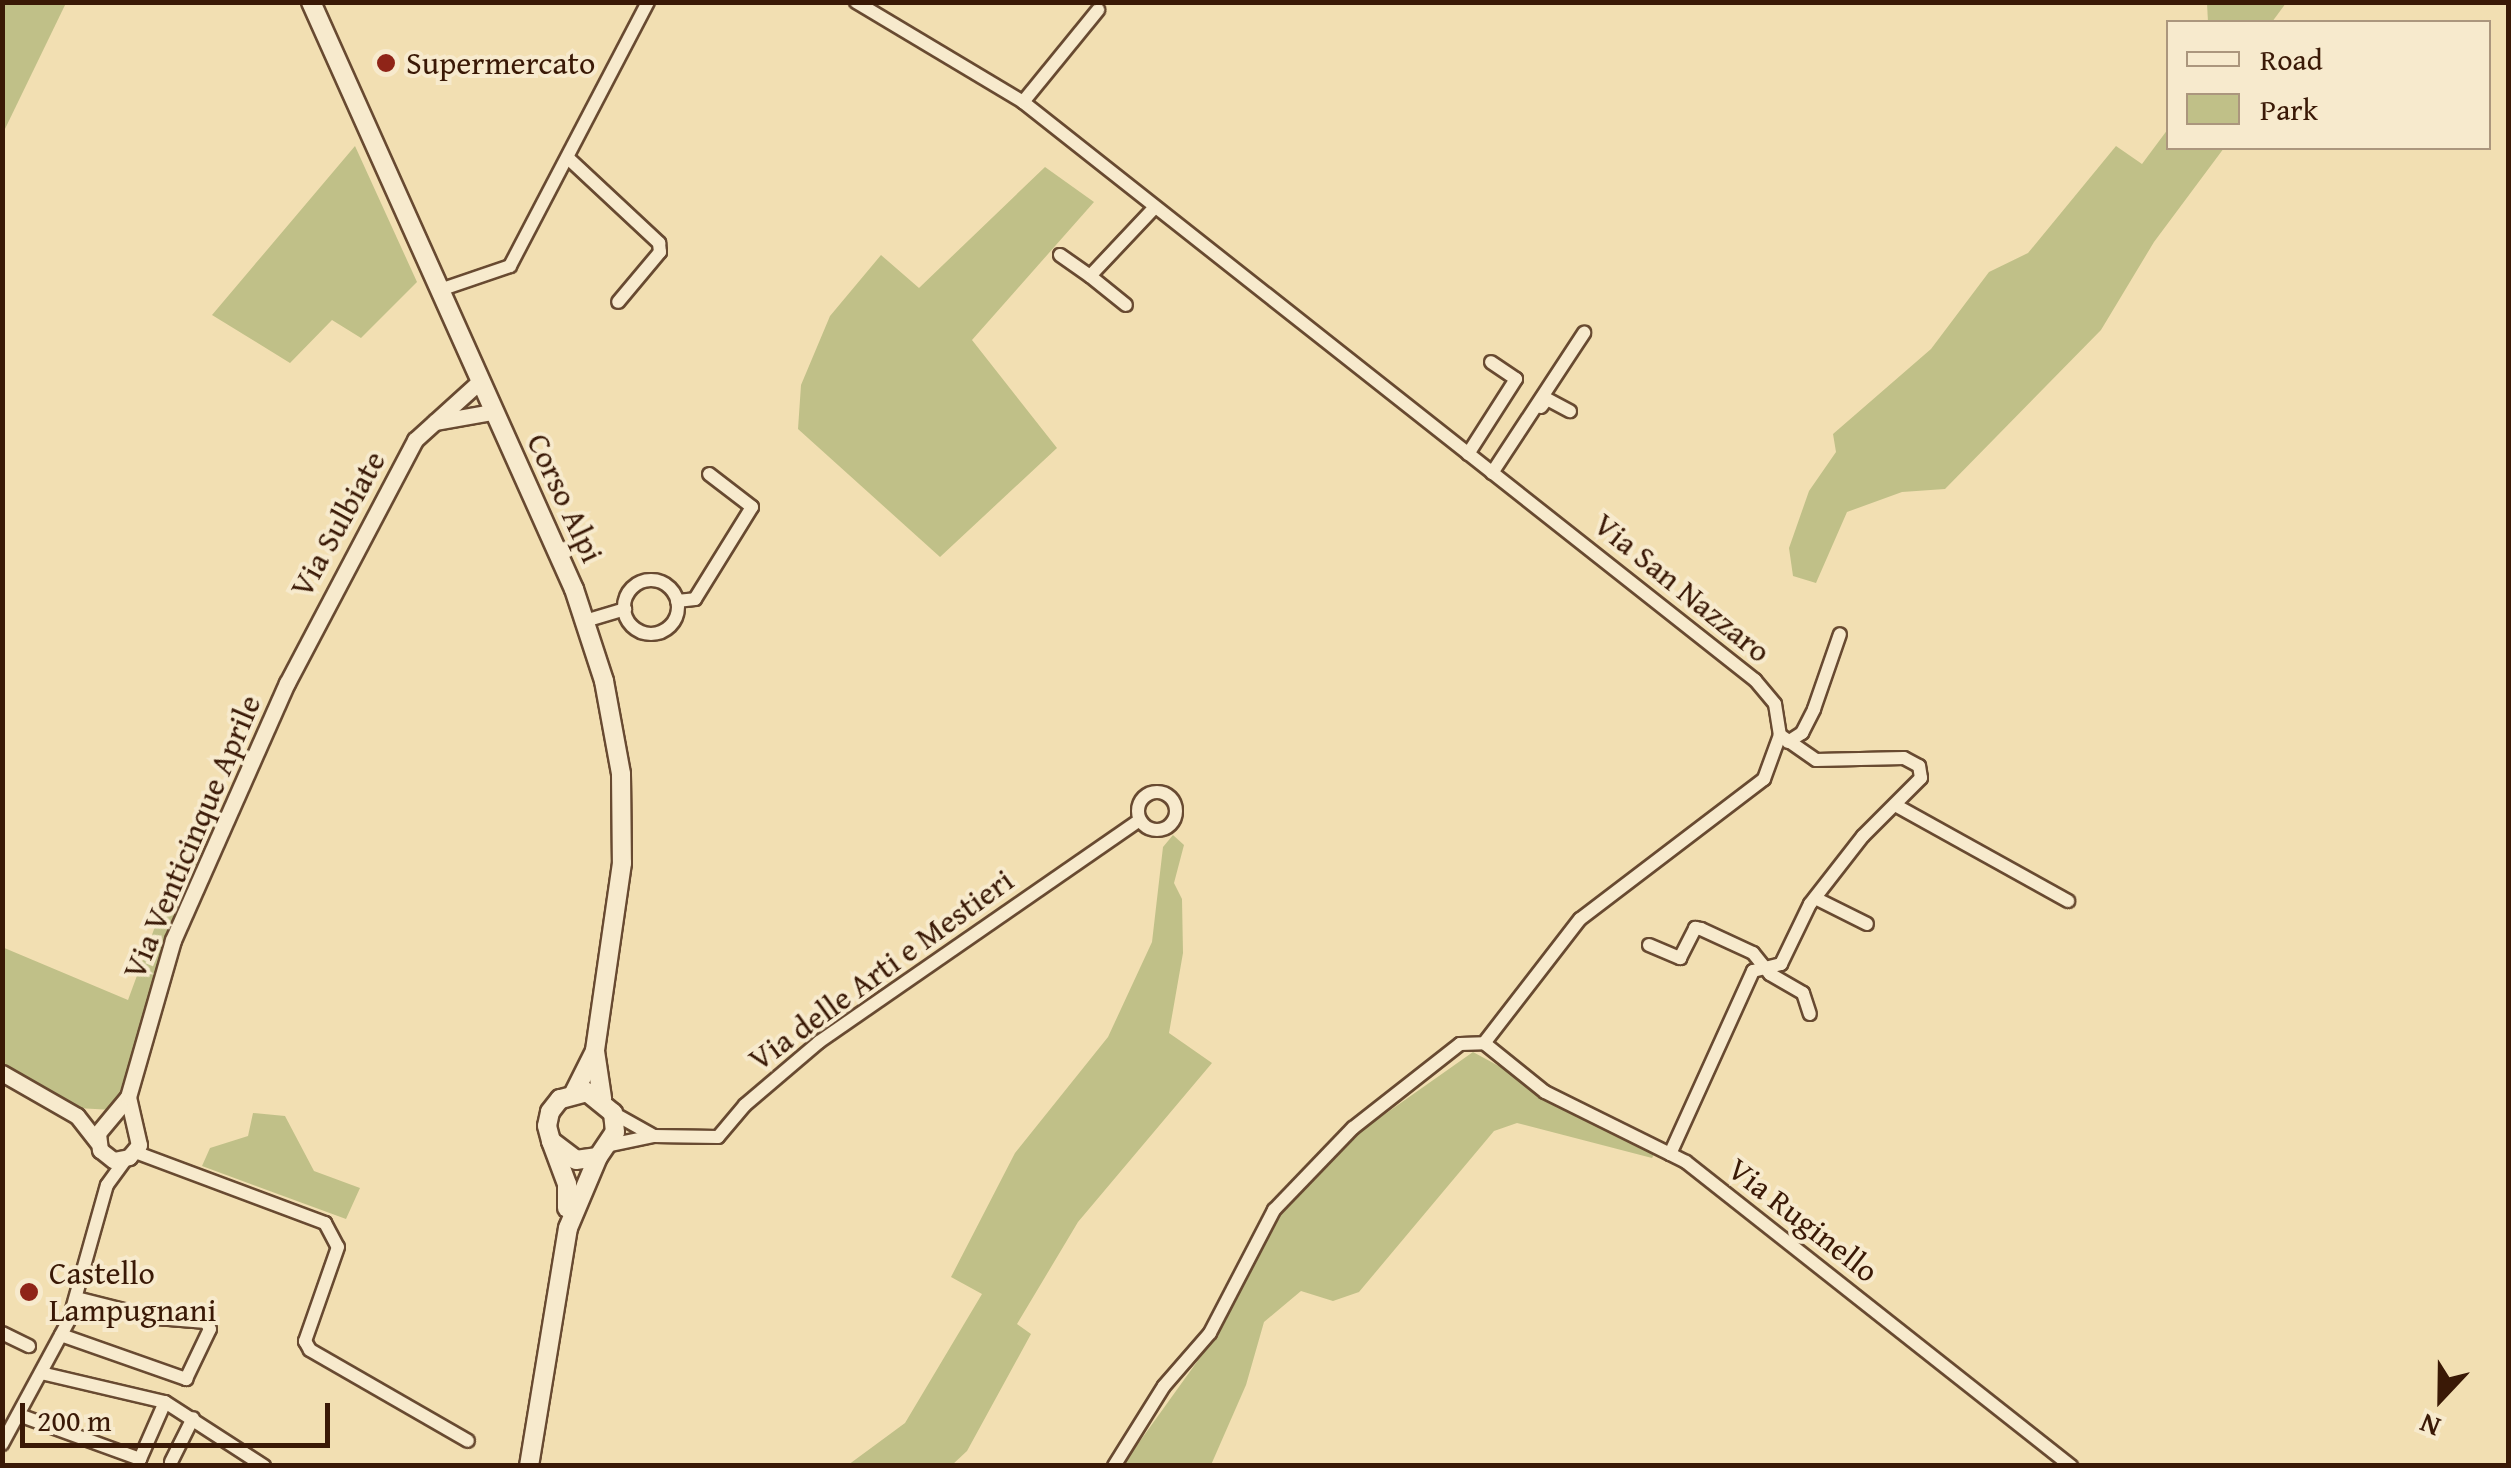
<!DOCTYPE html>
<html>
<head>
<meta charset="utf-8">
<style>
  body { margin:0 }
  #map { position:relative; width:2511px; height:1468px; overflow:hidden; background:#f2dfb2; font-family:"Gentium Book Plus",serif }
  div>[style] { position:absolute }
  .green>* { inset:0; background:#c0c088 }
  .roads { filter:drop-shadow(2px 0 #684a31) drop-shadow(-2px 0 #684a31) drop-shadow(0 2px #684a31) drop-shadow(0 -2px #684a31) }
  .minor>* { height:12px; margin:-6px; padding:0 6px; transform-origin:6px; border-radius:6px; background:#f7eacd }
  .minor>.ring { margin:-6px; padding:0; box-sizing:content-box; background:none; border:12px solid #f7eacd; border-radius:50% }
  .tertiary>* { height:15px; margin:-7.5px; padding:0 7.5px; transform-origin:7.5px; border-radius:7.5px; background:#f7eacd }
  .secondary>* { height:18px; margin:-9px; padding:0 9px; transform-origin:9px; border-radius:9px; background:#f7eacd }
  .dots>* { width:28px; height:28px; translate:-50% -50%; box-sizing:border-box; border:5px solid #f7eacd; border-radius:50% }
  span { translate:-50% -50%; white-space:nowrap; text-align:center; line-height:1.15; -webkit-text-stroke:8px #f7eacd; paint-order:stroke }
  .poi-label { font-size:32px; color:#3a1906 }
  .left { translate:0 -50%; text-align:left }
  .street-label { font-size:32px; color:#3a1906 }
  .frame { position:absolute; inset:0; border:5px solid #3a1906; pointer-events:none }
  .legend { position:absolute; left:2166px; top:20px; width:325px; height:130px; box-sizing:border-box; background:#f7eacd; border:2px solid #ab967d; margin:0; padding:12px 18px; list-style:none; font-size:30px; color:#3a1906 }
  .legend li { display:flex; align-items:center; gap:20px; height:50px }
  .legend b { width:50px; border:2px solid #ab967d }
  .north { position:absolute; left:2391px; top:1348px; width:100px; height:100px; -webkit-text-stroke:8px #f7eacd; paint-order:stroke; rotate:202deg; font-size:28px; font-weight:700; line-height:40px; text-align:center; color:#3a1906 }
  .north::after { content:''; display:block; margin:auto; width:35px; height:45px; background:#3a1906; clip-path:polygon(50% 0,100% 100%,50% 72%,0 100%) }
  .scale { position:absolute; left:20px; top:1403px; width:310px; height:45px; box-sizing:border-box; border:5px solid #3a1906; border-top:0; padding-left:12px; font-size:30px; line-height:35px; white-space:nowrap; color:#3a1906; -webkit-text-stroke:8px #f7eacd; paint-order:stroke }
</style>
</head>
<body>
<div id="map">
  <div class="green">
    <i style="clip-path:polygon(3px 2px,66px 3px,3px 133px,2px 3px)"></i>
    <i style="clip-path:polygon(2207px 3px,2207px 2px,2286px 3px,2272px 22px,2208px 22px)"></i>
    <i style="clip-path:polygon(2168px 129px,2168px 148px,2224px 148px,2154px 242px,2101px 330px,1945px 489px,1902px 492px,1847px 512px,1816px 583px,1793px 576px,1789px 548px,1809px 491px,1836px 452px,1833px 434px,1931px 349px,1989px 272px,2028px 253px,2116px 146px,2142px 164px)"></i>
    <i style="clip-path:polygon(355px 146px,417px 282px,361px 338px,332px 320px,290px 363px,212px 315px)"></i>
    <i style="clip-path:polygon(1045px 167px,1094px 202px,972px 340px,1057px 448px,940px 557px,798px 429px,801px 385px,830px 316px,881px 255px,919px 288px)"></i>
    <i style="clip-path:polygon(1173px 835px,1184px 845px,1174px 883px,1182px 899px,1183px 953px,1169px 1033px,1212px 1063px,1078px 1222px,1017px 1324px,1031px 1334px,967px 1451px,952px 1465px,848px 1465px,905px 1423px,982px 1294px,951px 1277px,1015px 1153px,1108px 1037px,1152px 942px,1163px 847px)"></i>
    <i style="clip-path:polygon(181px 856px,197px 861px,195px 873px,181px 900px,114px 1110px,76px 1108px,3px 1067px,2px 947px,128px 1000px)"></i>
    <i style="clip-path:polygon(1473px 1052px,1656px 1151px,1652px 1158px,1517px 1123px,1494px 1131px,1359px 1292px,1333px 1301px,1301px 1291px,1264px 1322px,1246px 1385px,1211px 1465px,1122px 1466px,1222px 1327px,1254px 1253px,1280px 1215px,1358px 1133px)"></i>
    <i style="clip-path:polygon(253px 1113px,285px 1116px,314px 1171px,360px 1188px,346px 1219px,202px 1166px,210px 1148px,248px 1136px)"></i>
  </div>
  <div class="roads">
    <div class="minor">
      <i style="left:856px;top:2px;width:195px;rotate:30.9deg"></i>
      <i style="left:1023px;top:102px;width:933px;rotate:38.3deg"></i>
      <i style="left:1755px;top:680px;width:31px;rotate:50deg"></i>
      <i style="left:1775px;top:704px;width:31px;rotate:81deg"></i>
      <i style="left:1780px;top:735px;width:47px;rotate:110deg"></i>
      <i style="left:1764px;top:779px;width:231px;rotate:142.7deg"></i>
      <i style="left:1580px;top:919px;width:157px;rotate:127.7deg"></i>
      <i style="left:1023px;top:102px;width:119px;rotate:-50.8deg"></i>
      <i style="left:568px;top:158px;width:125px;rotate:43deg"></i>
      <i style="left:659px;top:243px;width:9px;rotate:84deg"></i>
      <i style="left:660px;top:252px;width:65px;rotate:130deg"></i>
      <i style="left:1060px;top:255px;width:37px;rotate:35deg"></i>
      <i style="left:1090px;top:276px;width:93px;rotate:-46.7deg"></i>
      <i style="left:1090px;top:276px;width:46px;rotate:38.9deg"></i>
      <i style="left:440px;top:290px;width:74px;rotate:-18.9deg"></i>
      <i style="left:510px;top:266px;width:298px;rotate:-62.4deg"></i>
      <i style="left:1541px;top:407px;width:10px;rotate:-53deg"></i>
      <i style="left:1547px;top:399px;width:26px;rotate:28deg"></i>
      <i style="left:1468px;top:454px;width:89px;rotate:-57.4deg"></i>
      <i style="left:1516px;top:379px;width:30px;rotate:-146deg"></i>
      <i style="left:1492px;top:473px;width:168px;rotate:-56.7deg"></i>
      <i class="ring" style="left:624px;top:580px;width:42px;height:42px"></i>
      <i style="left:677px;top:601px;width:18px;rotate:-6deg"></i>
      <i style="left:695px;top:599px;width:108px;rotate:-58.2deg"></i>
      <i style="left:752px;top:507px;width:54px;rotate:-142.5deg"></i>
      <i style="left:585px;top:621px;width:42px;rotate:-16.7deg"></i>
      <i style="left:1788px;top:742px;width:17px;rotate:-33deg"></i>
      <i style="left:1802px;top:733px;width:27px;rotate:-63deg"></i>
      <i style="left:1814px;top:709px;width:79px;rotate:-70.9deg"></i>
      <i class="ring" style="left:1138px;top:792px;width:26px;height:26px"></i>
      <i style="left:1895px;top:805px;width:198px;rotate:29deg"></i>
      <i style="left:1815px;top:898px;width:58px;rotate:26.6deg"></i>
      <i style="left:1649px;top:945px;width:34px;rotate:23deg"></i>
      <i style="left:1680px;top:958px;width:34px;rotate:-63deg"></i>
      <i style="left:1695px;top:928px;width:6px;rotate:9deg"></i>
      <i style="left:1701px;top:929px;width:57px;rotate:24.8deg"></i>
      <i style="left:1753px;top:953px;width:27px;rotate:51deg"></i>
      <i style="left:1770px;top:974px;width:38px;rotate:30deg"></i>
      <i style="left:1803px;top:993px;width:22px;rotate:72deg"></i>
      <i style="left:1484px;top:1043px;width:78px;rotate:38.8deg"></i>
      <i style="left:1545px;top:1092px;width:157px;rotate:26.4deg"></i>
      <i style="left:1686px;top:1162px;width:491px;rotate:38.3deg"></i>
      <i style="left:613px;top:1113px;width:47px;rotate:29.3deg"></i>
      <i style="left:610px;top:1145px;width:45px;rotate:-11.6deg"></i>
      <i style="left:654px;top:1136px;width:64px;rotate:0.9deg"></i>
      <i style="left:718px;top:1137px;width:42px;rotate:-49.8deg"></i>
      <i style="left:745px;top:1105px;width:97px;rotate:-40.4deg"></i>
      <i style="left:819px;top:1042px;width:390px;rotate:-34.7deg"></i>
      <i style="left:135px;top:1152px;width:203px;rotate:20.5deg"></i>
      <i style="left:325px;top:1223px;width:27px;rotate:62deg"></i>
      <i style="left:338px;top:1247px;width:100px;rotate:109.3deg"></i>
      <i style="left:305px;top:1341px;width:10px;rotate:61deg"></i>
      <i style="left:310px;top:1350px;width:182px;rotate:29.9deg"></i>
      <i style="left:1670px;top:1154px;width:201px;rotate:-65.6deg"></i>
      <i style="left:1753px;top:971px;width:29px;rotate:-14deg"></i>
      <i style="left:1781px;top:964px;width:67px;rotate:-64.2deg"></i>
      <i style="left:1810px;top:904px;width:86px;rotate:-52.1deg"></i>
      <i style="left:1863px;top:836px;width:82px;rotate:-45deg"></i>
      <i style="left:1921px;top:778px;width:12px;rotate:-99deg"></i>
      <i style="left:1919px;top:766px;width:17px;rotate:-152deg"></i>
      <i style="left:1904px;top:758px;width:88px;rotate:178.7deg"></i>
      <i style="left:1816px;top:760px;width:44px;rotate:-145.2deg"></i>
      <i style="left:2px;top:1333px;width:30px;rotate:26deg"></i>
      <i style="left:61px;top:1335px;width:133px;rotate:19.4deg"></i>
      <i style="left:186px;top:1379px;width:55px;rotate:-64.4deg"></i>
      <i style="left:210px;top:1329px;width:8px;rotate:-120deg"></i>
      <i style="left:206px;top:1322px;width:50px;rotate:-175.4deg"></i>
      <i style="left:156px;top:1318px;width:82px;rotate:-166deg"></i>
      <i style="left:41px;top:1373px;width:127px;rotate:13.2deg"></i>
      <i style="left:165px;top:1402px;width:118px;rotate:32.9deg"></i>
      <i style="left:19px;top:1415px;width:129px;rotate:20deg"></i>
      <i style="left:140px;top:1459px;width:62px;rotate:-66.3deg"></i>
      <i style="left:2px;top:1444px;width:141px;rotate:-61.6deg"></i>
      <i style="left:69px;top:1320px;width:140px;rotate:-74.3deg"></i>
      <i style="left:107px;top:1185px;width:32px;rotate:-54deg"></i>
      <i style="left:171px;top:1462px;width:49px;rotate:-63.4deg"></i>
      <i style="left:1114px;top:1466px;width:94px;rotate:-58deg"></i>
      <i style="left:1164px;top:1386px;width:70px;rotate:-49deg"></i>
      <i style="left:1210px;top:1333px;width:139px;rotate:-62.5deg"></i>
      <i style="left:1274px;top:1210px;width:114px;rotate:-46.1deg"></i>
      <i style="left:1353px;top:1128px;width:136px;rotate:-38.1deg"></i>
      <i style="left:1460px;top:1044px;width:24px;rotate:-2deg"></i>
    </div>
    <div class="tertiary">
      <i style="left:435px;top:422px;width:58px;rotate:-10deg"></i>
      <i style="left:2px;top:1073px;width:86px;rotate:29.8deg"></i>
      <i style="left:77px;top:1116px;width:33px;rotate:52deg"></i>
      <i style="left:128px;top:1097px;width:49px;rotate:77.1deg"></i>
      <i style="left:139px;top:1145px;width:16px;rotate:130deg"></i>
      <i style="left:129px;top:1157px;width:16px;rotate:169deg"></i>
      <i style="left:113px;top:1160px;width:16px;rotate:-142deg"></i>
      <i style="left:100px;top:1150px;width:17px;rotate:-97deg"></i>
      <i style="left:98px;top:1133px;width:47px;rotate:-50.2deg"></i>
      <i style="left:128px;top:1097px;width:163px;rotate:-74deg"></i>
      <i style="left:173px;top:940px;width:281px;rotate:-66.1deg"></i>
      <i style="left:287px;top:683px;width:275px;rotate:-62.2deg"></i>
      <i style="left:415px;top:440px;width:86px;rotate:-42.2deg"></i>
    </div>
    <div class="secondary">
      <i style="left:311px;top:2px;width:643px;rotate:65.87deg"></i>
      <i style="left:574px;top:589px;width:97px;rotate:71.9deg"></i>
      <i style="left:604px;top:681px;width:95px;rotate:79.6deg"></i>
      <i style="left:621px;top:774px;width:89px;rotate:89.4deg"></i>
      <i style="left:622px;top:863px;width:190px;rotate:98.2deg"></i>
      <i style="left:595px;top:1051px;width:47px;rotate:116.6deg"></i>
      <i style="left:595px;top:1051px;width:48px;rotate:81.5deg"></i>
      <i style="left:551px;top:1141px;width:31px;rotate:37deg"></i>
      <i style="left:576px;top:1160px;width:22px;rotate:-8deg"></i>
      <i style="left:598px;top:1157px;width:30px;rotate:-56deg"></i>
      <i style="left:615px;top:1132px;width:19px;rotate:-96deg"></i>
      <i style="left:613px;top:1113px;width:33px;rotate:-141deg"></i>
      <i style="left:587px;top:1092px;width:28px;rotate:165deg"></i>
      <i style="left:560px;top:1099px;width:16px;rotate:128deg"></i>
      <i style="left:550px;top:1112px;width:14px;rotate:102deg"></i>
      <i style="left:547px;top:1126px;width:16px;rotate:75deg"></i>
      <i style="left:551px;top:1141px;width:46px;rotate:69.6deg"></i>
      <i style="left:567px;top:1184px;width:24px;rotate:90deg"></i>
      <i style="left:529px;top:1466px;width:241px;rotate:-80.7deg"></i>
      <i style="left:568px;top:1228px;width:77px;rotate:-67.1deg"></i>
    </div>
  </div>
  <div class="dots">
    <i style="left:386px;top:63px;background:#8f2418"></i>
    <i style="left:29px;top:1292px;background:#8f2418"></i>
  </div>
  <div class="poi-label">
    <span class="left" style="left:406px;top:63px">Supermercato</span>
    <span class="left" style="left:49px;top:1292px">Castello<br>Lampugnani</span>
  </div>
  <div class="street-label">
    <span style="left:565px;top:498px;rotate:65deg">Corso Alpi</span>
    <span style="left:338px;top:524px;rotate:-61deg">Via Sulbiate</span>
    <span style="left:1682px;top:588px;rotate:39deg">Via San Nazzaro</span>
    <span style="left:192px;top:837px;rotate:-67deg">Via Venticinque Aprile</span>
    <span style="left:881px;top:970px;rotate:-36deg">Via delle Arti e Mestieri</span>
    <span style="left:1803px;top:1220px;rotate:38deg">Via Ruginello</span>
  </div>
  <div class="frame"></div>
  <ul class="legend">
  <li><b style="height:12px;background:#f7eacd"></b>Road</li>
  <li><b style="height:28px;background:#c0c088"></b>Park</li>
  </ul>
  <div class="north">N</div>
  <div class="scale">200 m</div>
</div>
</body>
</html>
